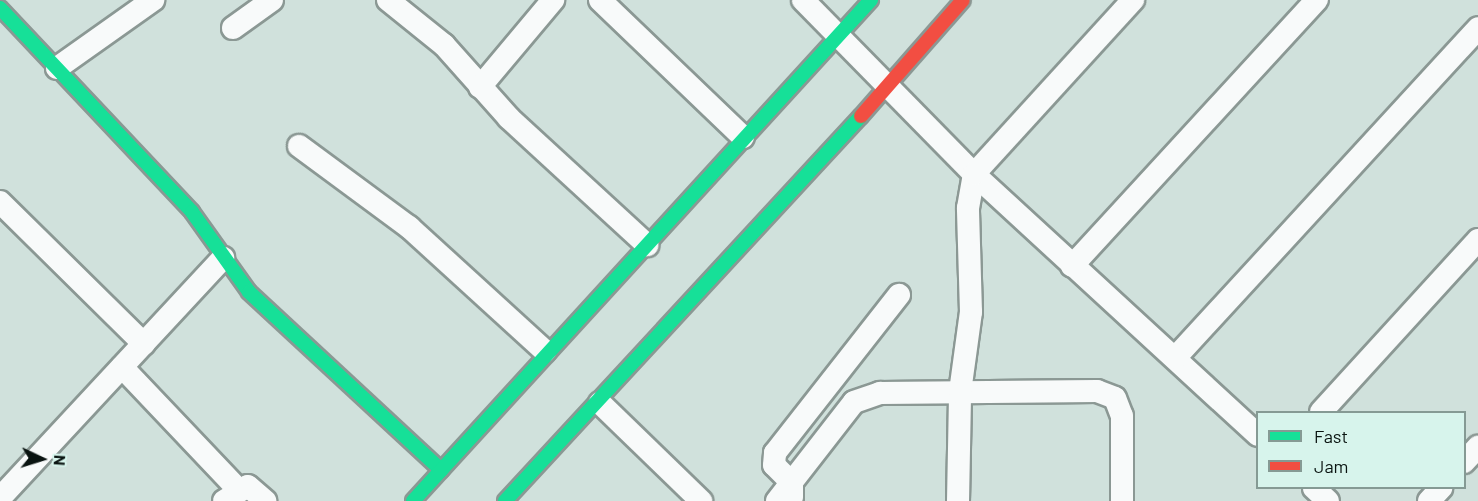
<!DOCTYPE html>
<html>
<head>
<meta charset="utf-8">
<style>
  body { margin:0 }
  #map { position:relative; width:1478px; height:501px; overflow:hidden; background:#d0e1dc; font-family:Barlow,sans-serif }
  div>[style] { position:absolute }
  .roads { filter:drop-shadow(2px 0 #8b9894) drop-shadow(-2px 0 #8b9894) drop-shadow(0 2px #8b9894) drop-shadow(0 -2px #8b9894) }
  .street>* { height:22px; margin:-11px; padding:0 11px; transform-origin:11px; border-radius:11px; background:#f8fafa }
  .fast>* { height:14px; margin:-7px; padding:0 7px; transform-origin:7px; border-radius:7px; background:#16e098 }
  .jam>* { height:14px; margin:-7px; padding:0 7px; transform-origin:7px; border-radius:7px; background:#f24e42 }
  span { translate:-50% -50%; white-space:nowrap; text-align:center; line-height:1.15; -webkit-text-stroke:5px #d7f4ec; paint-order:stroke }
  .legend { position:absolute; left:1256px; top:411px; width:210px; height:78px; box-sizing:border-box; background:#d7f4ec; border:2px solid #859a94; margin:0; padding:8px 10px; list-style:none; font-size:18px; color:#0a1411 }
  .legend li { display:flex; align-items:center; gap:12px; height:30px }
  .legend b { width:30px; border:2px solid #859a94 }
  .north { position:absolute; left:12px; top:429px; width:60px; height:60px; -webkit-text-stroke:4px #d7f4ec; paint-order:stroke; rotate:94deg; font-size:16px; font-weight:700; line-height:24px; text-align:center; color:#0a1411 }
  .north::after { content:''; display:block; margin:auto; width:21px; height:27px; background:#0a1411; clip-path:polygon(50% 0,100% 100%,50% 72%,0 100%) }
</style>
</head>
<body>
<div id="map">
  <div class="roads">
    <div class="street">
      <i style="left:388px;top:0;width:72px;rotate:38.8deg"></i>
      <i style="left:444px;top:45px;width:98px;rotate:48.3deg"></i>
      <i style="left:509px;top:118px;width:188px;rotate:42.6deg"></i>
      <i style="left:600px;top:0;width:198px;rotate:43.8deg"></i>
      <i style="left:803px;top:0;width:244px;rotate:45.5deg"></i>
      <i style="left:974px;top:174px;width:386px;rotate:42.6deg"></i>
      <i style="left:233px;top:28px;width:48px;rotate:-35.7deg"></i>
      <i style="left:57px;top:68px;width:118px;rotate:-35.3deg"></i>
      <i style="left:480px;top:87px;width:114px;rotate:-50deg"></i>
      <i style="left:299px;top:146px;width:137px;rotate:36.4deg"></i>
      <i style="left:409px;top:227px;width:184px;rotate:42.4deg"></i>
      <i style="left:0;top:202px;width:202px;rotate:44.6deg"></i>
      <i style="left:1072px;top:266px;width:362px;rotate:-47.4deg"></i>
      <i style="left:1175px;top:358px;width:448px;rotate:-47.4deg"></i>
      <i style="left:122px;top:367px;width:167px;rotate:46.5deg"></i>
      <i style="left:600px;top:403px;width:141px;rotate:44.1deg"></i>
      <i style="left:1321px;top:412px;width:233px;rotate:-47.6deg"></i>
      <i style="left:1464px;top:462px;width:21px;rotate:-47deg"></i>
      <i style="left:1314px;top:488px;width:19px;rotate:43deg"></i>
      <i style="left:792px;top:497px;width:14px;rotate:-90deg"></i>
      <i style="left:792px;top:483px;width:25px;rotate:-135deg"></i>
      <i style="left:774px;top:465px;width:12px;rotate:-85deg"></i>
      <i style="left:775px;top:453px;width:201px;rotate:-51.9deg"></i>
      <i style="left:0;top:498px;width:328px;rotate:-47.1deg"></i>
      <i style="left:224px;top:501px;width:28px;rotate:-32deg"></i>
      <i style="left:248px;top:486px;width:23px;rotate:41deg"></i>
      <i style="left:777px;top:501px;width:125px;rotate:-52.1deg"></i>
      <i style="left:854px;top:402px;width:28px;rotate:-19deg"></i>
      <i style="left:880px;top:393px;width:217px;rotate:-0.5deg"></i>
      <i style="left:1097px;top:391px;width:19px;rotate:21deg"></i>
      <i style="left:1115px;top:398px;width:19px;rotate:69deg"></i>
      <i style="left:1122px;top:416px;width:85px;rotate:90deg"></i>
      <i style="left:958px;top:501px;width:109px;rotate:-88.9deg"></i>
      <i style="left:960px;top:392px;width:81px;rotate:-82.2deg"></i>
      <i style="left:971px;top:312px;width:104px;rotate:-91.7deg"></i>
      <i style="left:968px;top:208px;width:35px;rotate:-80deg"></i>
      <i style="left:974px;top:174px;width:236px;rotate:-47.6deg"></i>
      <i style="left:1429px;top:501px;width:18px;rotate:-47deg"></i>
    </div>
    <div class="fast">
      <i style="left:0;top:8px;width:280px;rotate:46.7deg"></i>
      <i style="left:192px;top:212px;width:98px;rotate:54.5deg"></i>
      <i style="left:249px;top:292px;width:262px;rotate:42.8deg"></i>
      <i style="left:413px;top:501px;width:679px;rotate:-47.57deg"></i>
      <i style="left:505px;top:501px;width:524px;rotate:-47.24deg"></i>
    </div>
    <div class="jam">
      <i style="left:861px;top:116px;width:154px;rotate:-48.7deg"></i>
    </div>
  </div>
  <ul class="legend">
  <li><b style="height:8px;background:#16e098"></b>Fast</li>
  <li><b style="height:8px;background:#f24e42"></b>Jam</li>
  </ul>
  <div class="north">N</div>
</div>
</body>
</html>
